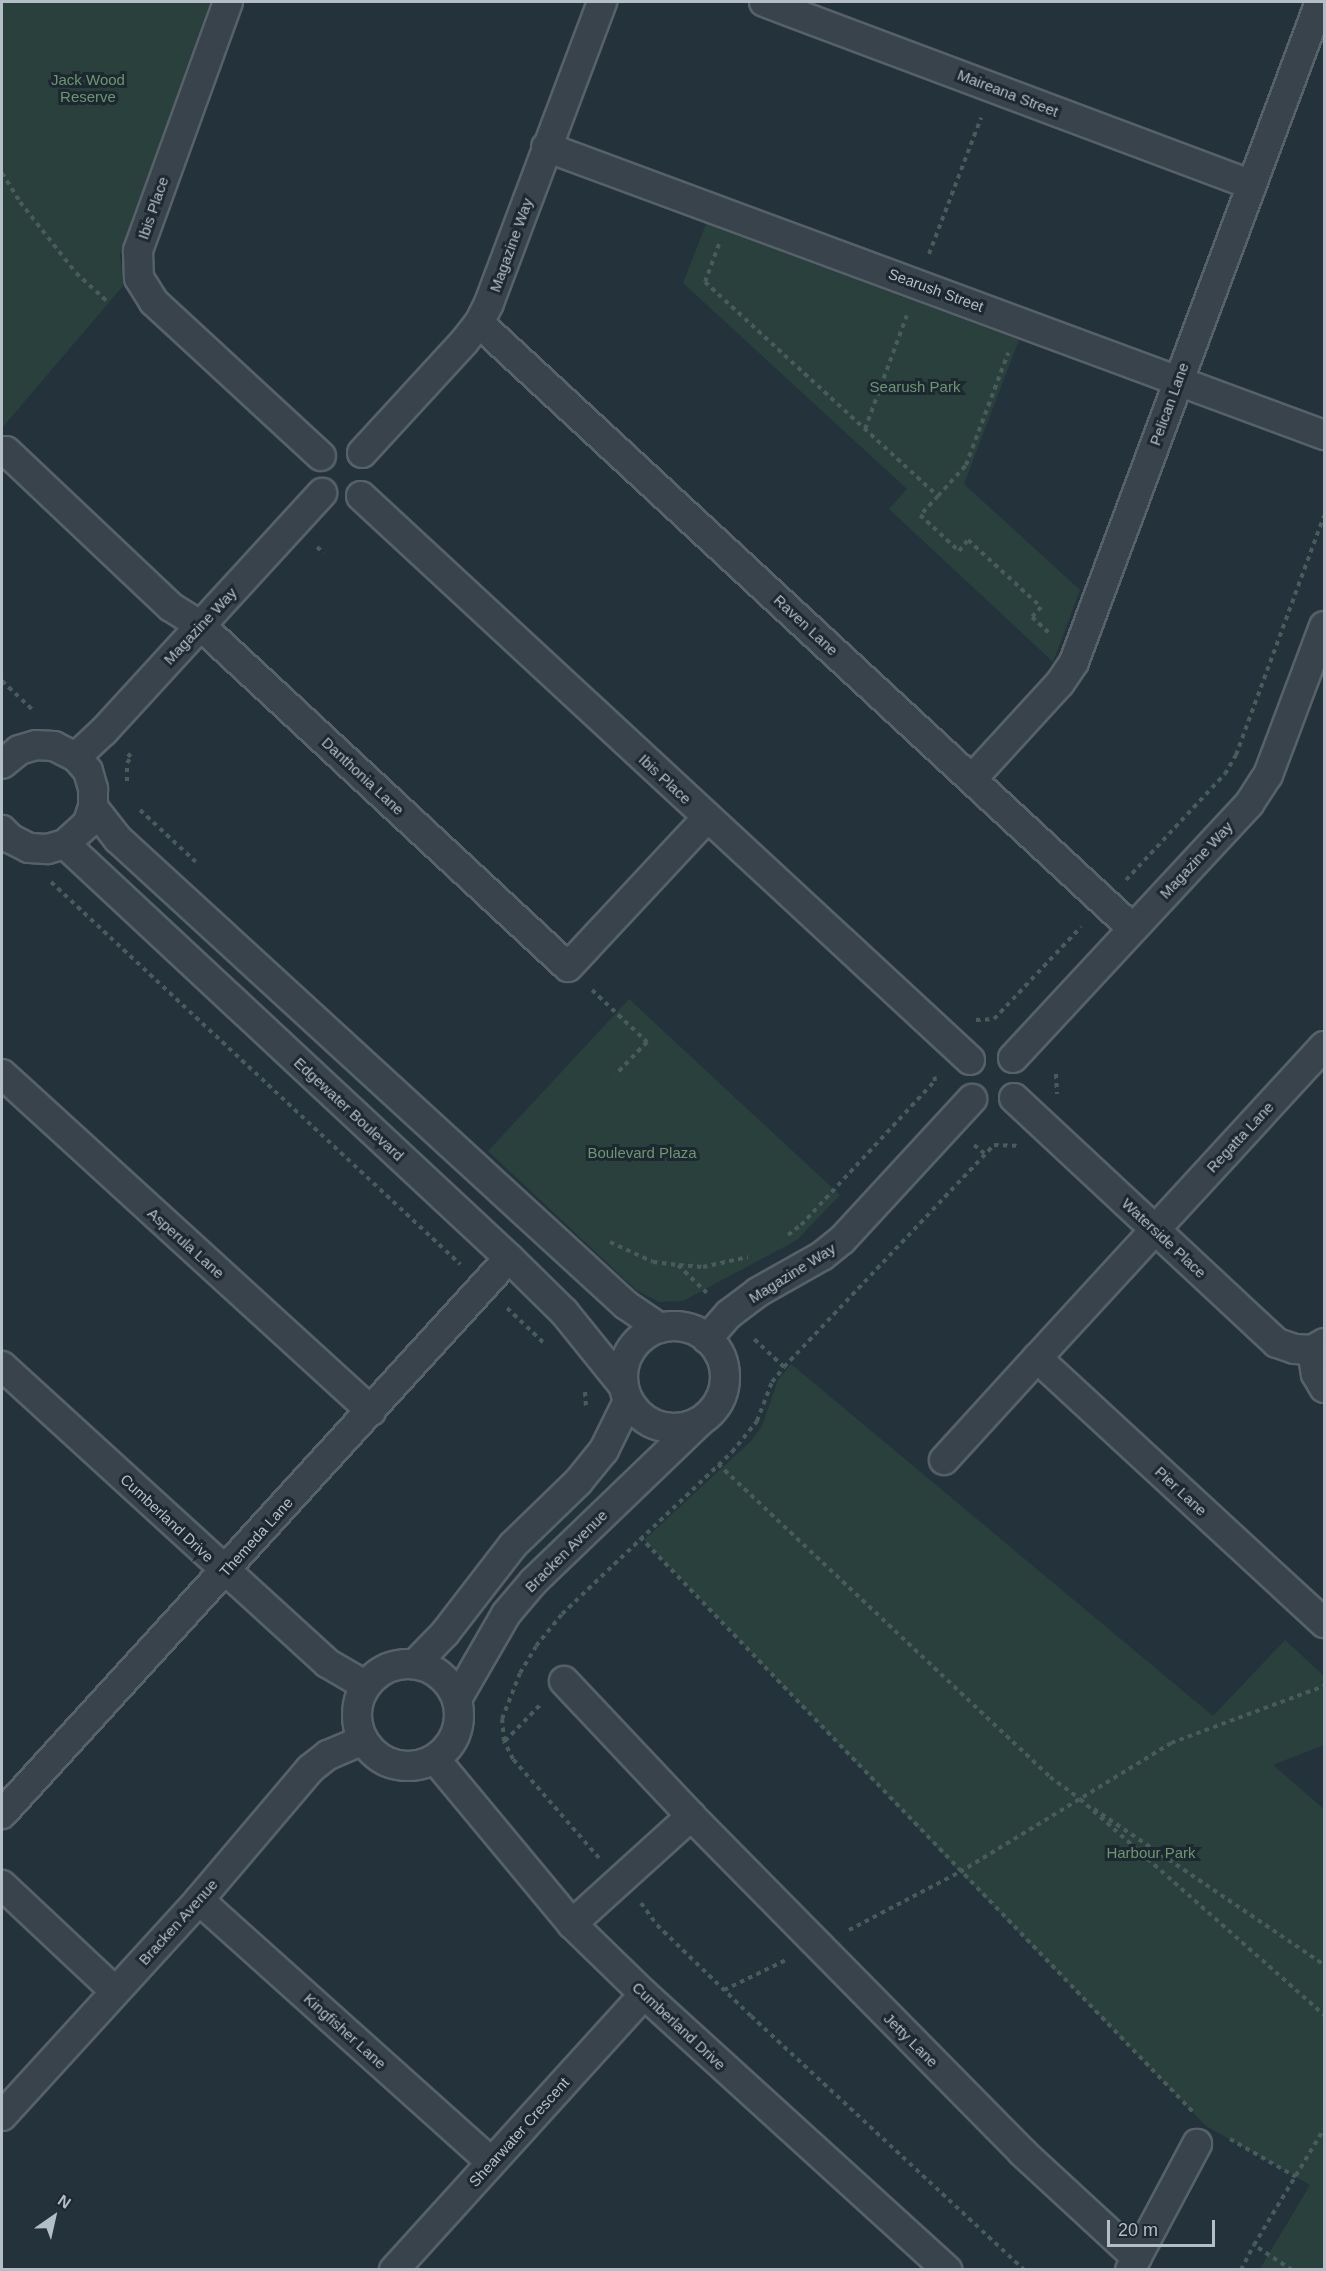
<!DOCTYPE html>
<html>
<head>
<meta charset="utf-8">
<style>
  body { margin:0 }
  #map { position:relative; width:1326px; height:2271px; overflow:hidden; background:#24323b; font-family:Helvetica,sans-serif }
  div>[style] { position:absolute }
  .green>* { inset:0; background:#29403d }
  .path>* { height:4px; margin-top:-2px; transform-origin:0; background:repeating-linear-gradient(90deg,#485c5c 0 4.5px,transparent 0 9px) }
  .roads { filter:drop-shadow(2px 0 #566169) drop-shadow(-2px 0 #566169) drop-shadow(0 2px #566169) drop-shadow(0 -2px #566169) }
  .street>* { height:28px; margin:-14px; padding:0 14px; transform-origin:14px; border-radius:14px; background:#38434c }
  .street>.ring { margin:-14px; padding:0; box-sizing:content-box; background:none; border:28px solid #38434c; border-radius:50% }
  span { translate:-50% -50%; white-space:nowrap; text-align:center; line-height:1.15; -webkit-text-stroke:6px #1d2830; paint-order:stroke }
  .park-label { font-size:15px; color:#6c976f }
  .street-label { font-size:15px; color:#b4bec7 }
  .frame { position:absolute; inset:0; border:3px solid #b4bec7; pointer-events:none }
  .north { position:absolute; left:24px; top:2187px; width:60px; height:60px; -webkit-text-stroke:4px #1d2830; paint-order:stroke; rotate:34deg; font-size:16px; font-weight:700; line-height:24px; text-align:center; color:#b4bec7 }
  .north::after { content:''; display:block; margin:auto; width:21px; height:27px; background:#b4bec7; clip-path:polygon(50% 0,100% 100%,50% 72%,0 100%) }
  .scale { position:absolute; left:1107px; top:2220px; width:108px; height:27px; box-sizing:border-box; border:3px solid #b4bec7; border-top:0; padding-left:8px; font-size:18px; line-height:21px; white-space:nowrap; color:#b4bec7; -webkit-text-stroke:4px #1d2830; paint-order:stroke }
</style>
</head>
<body>
<div id="map">
  <div class="green">
    <i style="clip-path:polygon(2px 2px,210px 2px,120px 253px,123px 286px,2px 428px)"></i>
    <i style="clip-path:polygon(706px 224px,1019px 340px,964px 484px,1080px 590px,1053px 662px,889px 509px,907px 489px,683px 283px)"></i>
    <i style="clip-path:polygon(629px 999px,840px 1195px,797px 1240px,683px 1301px,659px 1302px,636px 1290px,488px 1151px)"></i>
    <i style="clip-path:polygon(791px 1364px,1213px 1716px,1285px 1640px,1324px 1676px,1324px 1745px,1273px 1765px,1324px 1809px,1324px 2269px,1264px 2270px,1261px 2267px,1310px 2185px,1206px 2126px,960px 1872px,644px 1540px,751px 1441px,762px 1426px,778px 1380px)"></i>
  </div>
  <div class="path">
    <i style="left:2px;top:173px;width:34px;rotate:58deg"></i>
    <i style="left:20px;top:202px;width:90px;rotate:51.7deg"></i>
    <i style="left:76px;top:273px;width:45px;rotate:42.3deg"></i>
    <i style="left:719px;top:244px;width:40px;rotate:110.2deg"></i>
    <i style="left:705px;top:282px;width:316px;rotate:42.6deg"></i>
    <i style="left:938px;top:496px;width:26px;rotate:133deg"></i>
    <i style="left:920px;top:515px;width:53px;rotate:42.7deg"></i>
    <i style="left:959px;top:551px;width:14px;rotate:-51deg"></i>
    <i style="left:968px;top:540px;width:99px;rotate:42.5deg"></i>
    <i style="left:1041px;top:607px;width:13px;rotate:132deg"></i>
    <i style="left:1032px;top:617px;width:25px;rotate:43deg"></i>
    <i style="left:929px;top:254px;width:146px;rotate:-69.1deg"></i>
    <i style="left:865px;top:429px;width:121px;rotate:-69.8deg"></i>
    <i style="left:938px;top:496px;width:42px;rotate:-47.9deg"></i>
    <i style="left:966px;top:465px;width:120px;rotate:-69.4deg"></i>
    <i style="left:317px;top:547px;width:9px;rotate:41deg"></i>
    <i style="left:2px;top:681px;width:44px;rotate:43.2deg"></i>
    <i style="left:127px;top:781px;width:18px;rotate:-90deg"></i>
    <i style="left:127px;top:763px;width:7px;rotate:-56deg"></i>
    <i style="left:131px;top:757px;width:6px;rotate:-135deg"></i>
    <i style="left:140px;top:810px;width:76px;rotate:42.9deg"></i>
    <i style="left:1126px;top:880px;width:145px;rotate:-47deg"></i>
    <i style="left:1225px;top:774px;width:22px;rotate:-60deg"></i>
    <i style="left:1236px;top:755px;width:255px;rotate:-69.8deg"></i>
    <i style="left:51px;top:882px;width:560px;rotate:43.05deg"></i>
    <i style="left:592px;top:990px;width:76px;rotate:43.4deg"></i>
    <i style="left:647px;top:1042px;width:45px;rotate:134.1deg"></i>
    <i style="left:976px;top:1020px;width:18px;rotate:-3deg"></i>
    <i style="left:994px;top:1019px;width:127px;rotate:-46.6deg"></i>
    <i style="left:1056px;top:1074px;width:20px;rotate:87deg"></i>
    <i style="left:974px;top:1145px;width:14px;rotate:39deg"></i>
    <i style="left:788px;top:1235px;width:16px;rotate:-38deg"></i>
    <i style="left:801px;top:1225px;width:197px;rotate:-47.1deg"></i>
    <i style="left:935px;top:1081px;width:8px;rotate:-97deg"></i>
    <i style="left:610px;top:1242px;width:47px;rotate:24.9deg"></i>
    <i style="left:653px;top:1262px;width:25px;rotate:7deg"></i>
    <i style="left:678px;top:1265px;width:40px;rotate:44deg"></i>
    <i style="left:679px;top:1265px;width:24px;rotate:5deg"></i>
    <i style="left:703px;top:1267px;width:46px;rotate:-12.5deg"></i>
    <i style="left:507px;top:1308px;width:52px;rotate:43.5deg"></i>
    <i style="left:784px;top:1367px;width:306px;rotate:-46.6deg"></i>
    <i style="left:994px;top:1145px;width:23px;rotate:2deg"></i>
    <i style="left:585px;top:1392px;width:16px;rotate:86deg"></i>
    <i style="left:718px;top:1464px;width:456px;rotate:43.3deg"></i>
    <i style="left:1050px;top:1777px;width:37px;rotate:36deg"></i>
    <i style="left:1080px;top:1799px;width:326px;rotate:41.5deg"></i>
    <i style="left:640px;top:1537px;width:798px;rotate:46.12deg"></i>
    <i style="left:505px;top:1741px;width:53px;rotate:-45.8deg"></i>
    <i style="left:1094px;top:1809px;width:278px;rotate:34.1deg"></i>
    <i style="left:599px;top:1858px;width:131px;rotate:-131deg"></i>
    <i style="left:513px;top:1759px;width:20px;rotate:-117deg"></i>
    <i style="left:504px;top:1741px;width:22px;rotate:-95deg"></i>
    <i style="left:502px;top:1719px;width:49px;rotate:-68.6deg"></i>
    <i style="left:520px;top:1673px;width:31px;rotate:-59deg"></i>
    <i style="left:536px;top:1646px;width:41px;rotate:-50.9deg"></i>
    <i style="left:562px;top:1614px;width:235px;rotate:-43.6deg"></i>
    <i style="left:732px;top:1452px;width:40px;rotate:-51deg"></i>
    <i style="left:757px;top:1421px;width:42px;rotate:-69deg"></i>
    <i style="left:772px;top:1382px;width:19px;rotate:-51deg"></i>
    <i style="left:784px;top:1367px;width:42px;rotate:-136.9deg"></i>
    <i style="left:641px;top:1903px;width:27px;rotate:54deg"></i>
    <i style="left:657px;top:1925px;width:131px;rotate:44.1deg"></i>
    <i style="left:751px;top:2016px;width:373px;rotate:42.9deg"></i>
    <i style="left:849px;top:1930px;width:125px;rotate:-27.6deg"></i>
    <i style="left:960px;top:1872px;width:247px;rotate:-31.4deg"></i>
    <i style="left:1171px;top:1743px;width:163px;rotate:-20.4deg"></i>
    <i style="left:724px;top:1990px;width:71px;rotate:-25.8deg"></i>
    <i style="left:1230px;top:2139px;width:76px;rotate:29.9deg"></i>
    <i style="left:1241px;top:2270px;width:28px;rotate:-63deg"></i>
    <i style="left:1292px;top:2270px;width:45px;rotate:-146.7deg"></i>
    <i style="left:1254px;top:2245px;width:135px;rotate:-58.9deg"></i>
  </div>
  <div class="roads">
    <div class="street">
      <i style="left:228px;top:2px;width:265px;rotate:109.9deg"></i>
      <i style="left:138px;top:251px;width:27px;rotate:88deg"></i>
      <i style="left:139px;top:278px;width:28px;rotate:58deg"></i>
      <i style="left:154px;top:302px;width:227px;rotate:42.7deg"></i>
      <i style="left:764px;top:2px;width:521px;rotate:20.56deg"></i>
      <i style="left:546px;top:147px;width:830px;rotate:20.31deg"></i>
      <i style="left:479px;top:323px;width:890px;rotate:42.81deg"></i>
      <i style="left:6px;top:451px;width:227px;rotate:43.4deg"></i>
      <i style="left:171px;top:607px;width:34px;rotate:32deg"></i>
      <i style="left:200px;top:625px;width:502px;rotate:42.9deg"></i>
      <i style="left:568px;top:967px;width:204px;rotate:-47deg"></i>
      <i style="left:362px;top:453px;width:151px;rotate:-47.4deg"></i>
      <i style="left:464px;top:342px;width:24px;rotate:-52deg"></i>
      <i style="left:479px;top:323px;width:22px;rotate:-63deg"></i>
      <i style="left:489px;top:303px;width:322px;rotate:-69.4deg"></i>
      <i style="left:361px;top:496px;width:830px;rotate:42.8deg"></i>
      <i style="left:76px;top:757px;width:38px;rotate:-43deg"></i>
      <i style="left:104px;top:731px;width:323px;rotate:-47.5deg"></i>
      <i style="left:2px;top:764px;width:22px;rotate:-39deg"></i>
      <i style="left:19px;top:750px;width:18px;rotate:-16deg"></i>
      <i style="left:36px;top:745px;width:18px;rotate:3deg"></i>
      <i style="left:54px;top:746px;width:25px;rotate:27deg"></i>
      <i style="left:76px;top:757px;width:18px;rotate:49deg"></i>
      <i style="left:88px;top:771px;width:19px;rotate:74deg"></i>
      <i style="left:93px;top:789px;width:18px;rotate:90deg"></i>
      <i style="left:93px;top:807px;width:18px;rotate:109deg"></i>
      <i style="left:87px;top:824px;width:30px;rotate:138deg"></i>
      <i style="left:65px;top:844px;width:19px;rotate:164deg"></i>
      <i style="left:47px;top:849px;width:18px;rotate:-177deg"></i>
      <i style="left:29px;top:848px;width:20px;rotate:-153deg"></i>
      <i style="left:11px;top:839px;width:13px;rotate:-135deg"></i>
      <i style="left:972px;top:779px;width:130px;rotate:-47.5deg"></i>
      <i style="left:1060px;top:683px;width:25px;rotate:-56deg"></i>
      <i style="left:1074px;top:662px;width:704px;rotate:-69.56deg"></i>
      <i style="left:93px;top:807px;width:41px;rotate:52deg"></i>
      <i style="left:118px;top:839px;width:689px;rotate:42.53deg"></i>
      <i style="left:626px;top:1305px;width:41px;rotate:34.1deg"></i>
      <i style="left:65px;top:844px;width:607px;rotate:43deg"></i>
      <i style="left:509px;top:1258px;width:77px;rotate:44.5deg"></i>
      <i style="left:564px;top:1312px;width:94px;rotate:51.1deg"></i>
      <i style="left:1324px;top:1046px;width:424px;rotate:132.6deg"></i>
      <i style="left:1037px;top:1358px;width:391px;rotate:42.7deg"></i>
      <i style="left:1013px;top:1058px;width:347px;rotate:-47.1deg"></i>
      <i style="left:1249px;top:804px;width:35px;rotate:-57deg"></i>
      <i style="left:1268px;top:775px;width:159px;rotate:-69.4deg"></i>
      <i style="left:2px;top:1074px;width:500px;rotate:42.4deg"></i>
      <i style="left:1014px;top:1098px;width:359px;rotate:43deg"></i>
      <i style="left:1277px;top:1343px;width:18px;rotate:19deg"></i>
      <i style="left:1294px;top:1349px;width:18px;rotate:3deg"></i>
      <i style="left:1312px;top:1350px;width:14px;rotate:-30deg"></i>
      <i class="ring" style="left:623px;top:1326px;width:74px;height:74px"></i>
      <i style="left:707px;top:1339px;width:33px;rotate:-49deg"></i>
      <i style="left:729px;top:1314px;width:36px;rotate:-37deg"></i>
      <i style="left:758px;top:1292px;width:73px;rotate:-29.4deg"></i>
      <i style="left:822px;top:1256px;width:26px;rotate:-39deg"></i>
      <i style="left:842px;top:1240px;width:192px;rotate:-47.3deg"></i>
      <i style="left:1312px;top:1350px;width:24px;rotate:81deg"></i>
      <i style="left:1316px;top:1374px;width:16px;rotate:60deg"></i>
      <i style="left:2px;top:1366px;width:440px;rotate:42.4deg"></i>
      <i style="left:327px;top:1663px;width:44px;rotate:30.1deg"></i>
      <i style="left:944px;top:1460px;width:138px;rotate:-47.6deg"></i>
      <i class="ring" style="left:357px;top:1664px;width:74px;height:74px"></i>
      <i style="left:415px;top:1664px;width:43px;rotate:-45.9deg"></i>
      <i style="left:445px;top:1633px;width:111px;rotate:-52.3deg"></i>
      <i style="left:513px;top:1545px;width:91px;rotate:-44.1deg"></i>
      <i style="left:578px;top:1482px;width:41px;rotate:-50.9deg"></i>
      <i style="left:604px;top:1450px;width:55px;rotate:-63.9deg"></i>
      <i style="left:564px;top:1681px;width:185px;rotate:46.7deg"></i>
      <i style="left:691px;top:1816px;width:472px;rotate:45.4deg"></i>
      <i style="left:1022px;top:2152px;width:156px;rotate:42.7deg"></i>
      <i style="left:457px;top:1699px;width:98px;rotate:-60deg"></i>
      <i style="left:506px;top:1614px;width:42px;rotate:-49.8deg"></i>
      <i style="left:533px;top:1582px;width:231px;rotate:-43.9deg"></i>
      <i style="left:435px;top:1759px;width:214px;rotate:50.3deg"></i>
      <i style="left:572px;top:1924px;width:100px;rotate:44.2deg"></i>
      <i style="left:644px;top:1994px;width:410px;rotate:42.3deg"></i>
      <i style="left:2px;top:1814px;width:752px;rotate:-47.64deg"></i>
      <i style="left:2px;top:1885px;width:155px;rotate:43.2deg"></i>
      <i style="left:199px;top:1900px;width:392px;rotate:41.9deg"></i>
      <i style="left:572px;top:1924px;width:161px;rotate:-42.2deg"></i>
      <i style="left:2px;top:2116px;width:292px;rotate:-47.6deg"></i>
      <i style="left:199px;top:1900px;width:172px;rotate:-49.7deg"></i>
      <i style="left:310px;top:1769px;width:23px;rotate:-38deg"></i>
      <i style="left:328px;top:1755px;width:38px;rotate:-23deg"></i>
      <i style="left:394px;top:2270px;width:372px;rotate:-47.8deg"></i>
      <i style="left:1130px;top:2270px;width:143px;rotate:-62deg"></i>
    </div>
  </div>
  <div class="park-label">
    <span style="left:88px;top:88px">Jack Wood<br>Reserve</span>
    <span style="left:915px;top:387px">Searush Park</span>
    <span style="left:642px;top:1153px">Boulevard Plaza</span>
    <span style="left:1151px;top:1853px">Harbour Park</span>
  </div>
  <div class="street-label">
    <span style="left:1008px;top:93px;rotate:21deg">Maireana Street</span>
    <span style="left:153px;top:208px;rotate:-71deg">Ibis Place</span>
    <span style="left:511px;top:245px;rotate:-70deg">Magazine Way</span>
    <span style="left:936px;top:290px;rotate:20deg">Searush Street</span>
    <span style="left:1169px;top:404px;rotate:-70deg">Pelican Lane</span>
    <span style="left:806px;top:625px;rotate:43deg">Raven Lane</span>
    <span style="left:200px;top:626px;rotate:-47deg">Magazine Way</span>
    <span style="left:363px;top:776px;rotate:43deg">Danthonia Lane</span>
    <span style="left:665px;top:779px;rotate:43deg">Ibis Place</span>
    <span style="left:1196px;top:860px;rotate:-47deg">Magazine Way</span>
    <span style="left:349px;top:1109px;rotate:43deg">Edgewater Boulevard</span>
    <span style="left:1240px;top:1137px;rotate:-47deg">Regatta Lane</span>
    <span style="left:1164px;top:1238px;rotate:43deg">Waterside Place</span>
    <span style="left:186px;top:1243px;rotate:42deg">Asperula Lane</span>
    <span style="left:792px;top:1273px;rotate:-32deg">Magazine Way</span>
    <span style="left:1181px;top:1491px;rotate:43deg">Pier Lane</span>
    <span style="left:167px;top:1518px;rotate:43deg">Cumberland Drive</span>
    <span style="left:256px;top:1537px;rotate:-48deg">Themeda Lane</span>
    <span style="left:566px;top:1551px;rotate:-45deg">Bracken Avenue</span>
    <span style="left:178px;top:1922px;rotate:-48deg">Bracken Avenue</span>
    <span style="left:679px;top:2026px;rotate:43deg">Cumberland Drive</span>
    <span style="left:345px;top:2031px;rotate:42deg">Kingfisher Lane</span>
    <span style="left:911px;top:2040px;rotate:45deg">Jetty Lane</span>
    <span style="left:519px;top:2132px;rotate:-48deg">Shearwater Crescent</span>
  </div>
  <div class="frame"></div>
  <div class="north">N</div>
  <div class="scale">20 m</div>
</div>
</body>
</html>
